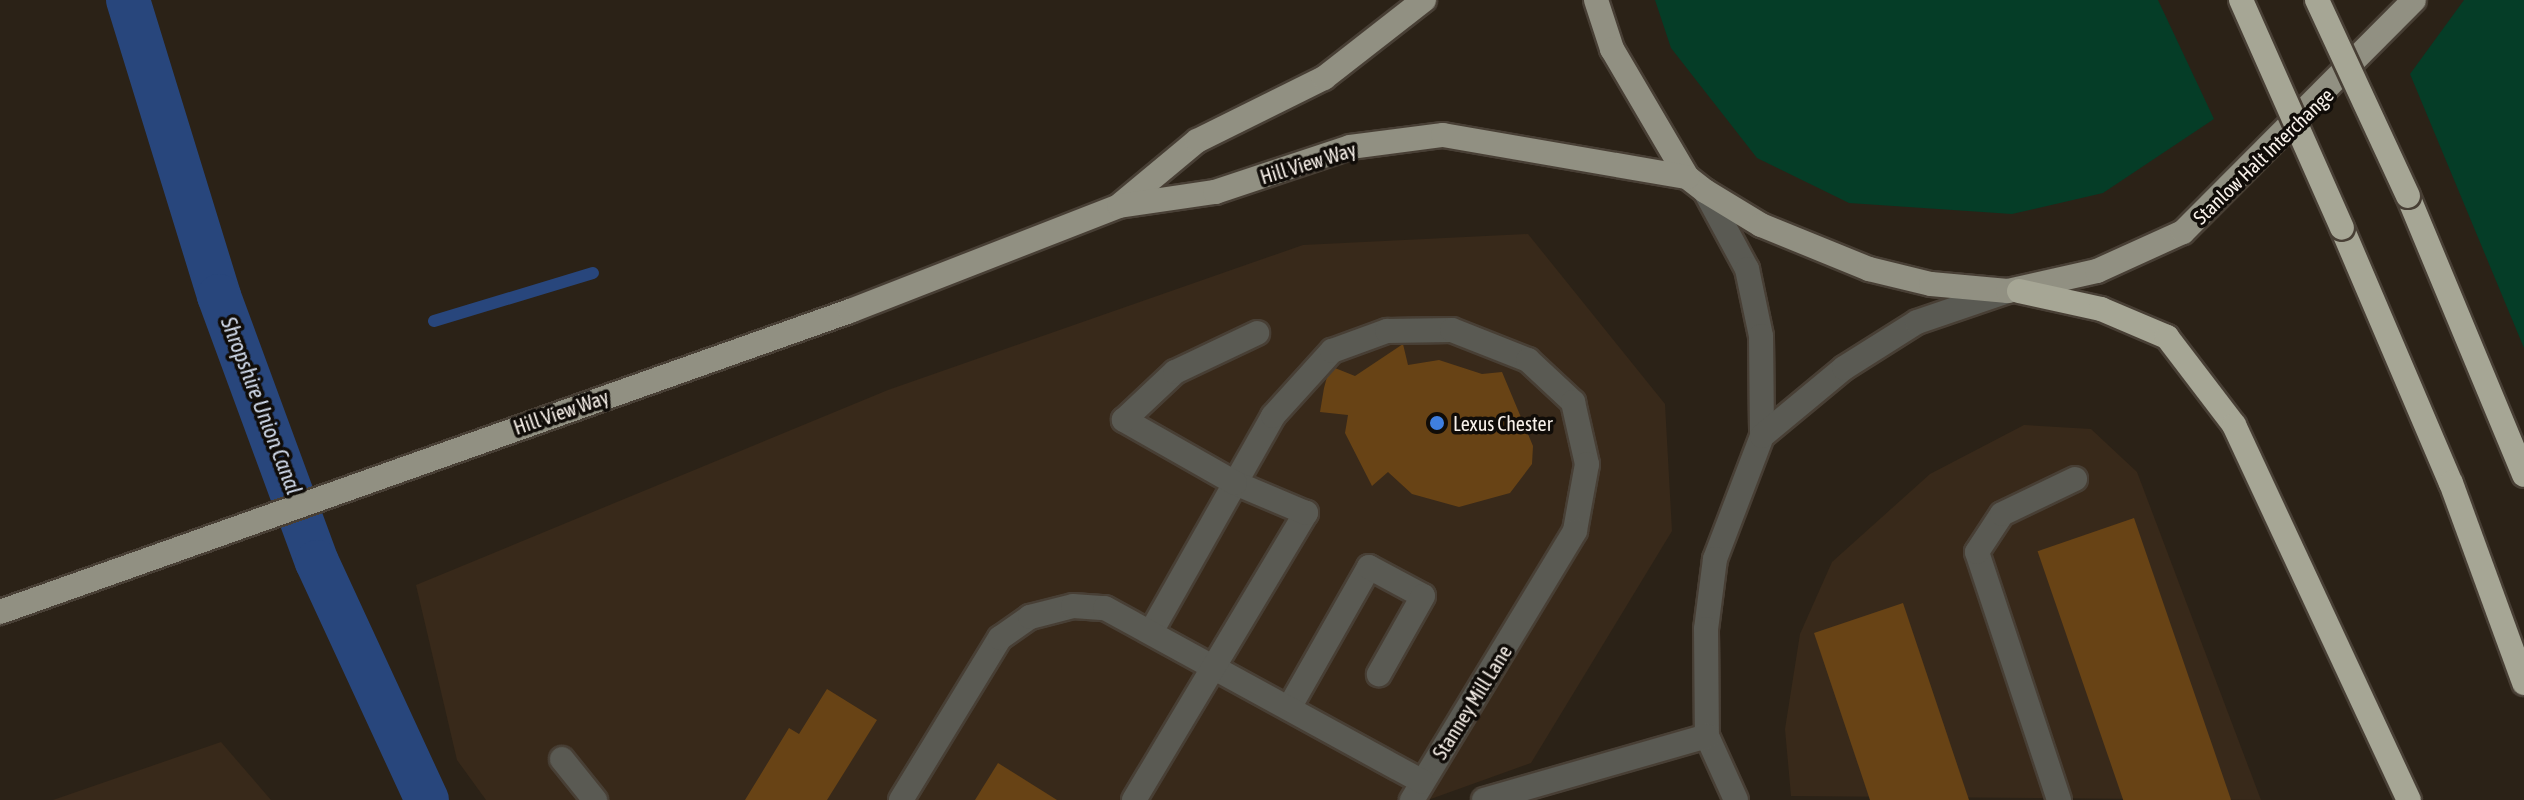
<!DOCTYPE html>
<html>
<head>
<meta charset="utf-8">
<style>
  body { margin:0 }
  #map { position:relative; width:2524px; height:800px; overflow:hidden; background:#2b2217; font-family:"Asap Condensed",sans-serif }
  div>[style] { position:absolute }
  .built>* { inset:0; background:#38291a }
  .green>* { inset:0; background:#053d27 }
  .stream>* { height:12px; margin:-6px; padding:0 6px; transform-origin:6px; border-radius:6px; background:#28467c }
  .canal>* { height:44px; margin:-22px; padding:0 22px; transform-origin:22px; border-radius:22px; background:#28467c }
  .building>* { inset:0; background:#684315; transform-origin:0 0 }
  .roads { filter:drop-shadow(2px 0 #483f35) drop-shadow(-2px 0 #483f35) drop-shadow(0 2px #483f35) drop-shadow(0 -2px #483f35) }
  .minor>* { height:24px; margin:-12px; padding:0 12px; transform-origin:12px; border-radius:12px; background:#5a5a53 }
  .major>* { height:24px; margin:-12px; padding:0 12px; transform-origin:12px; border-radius:12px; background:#919082 }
  .highway>* { height:24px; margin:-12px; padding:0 12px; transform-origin:12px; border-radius:12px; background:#a6a695 }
  .bridges { filter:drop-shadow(2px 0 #483f35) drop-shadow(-2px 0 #483f35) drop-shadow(0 2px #483f35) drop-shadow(0 -2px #483f35) }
  .highway-bridge>* { height:24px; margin:-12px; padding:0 12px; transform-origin:12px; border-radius:12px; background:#a6a695 }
  .dots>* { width:22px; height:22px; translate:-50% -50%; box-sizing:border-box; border:4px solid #100c08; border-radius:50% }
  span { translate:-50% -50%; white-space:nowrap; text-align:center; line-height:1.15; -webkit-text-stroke:7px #100c08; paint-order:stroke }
  .street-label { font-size:20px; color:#f8f1ea }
  .poi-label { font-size:20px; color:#f8f1ea }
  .left { translate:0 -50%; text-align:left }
  .water-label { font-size:22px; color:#d4deef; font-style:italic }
</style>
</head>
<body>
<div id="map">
  <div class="built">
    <i style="clip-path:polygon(1528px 234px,1665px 404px,1672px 531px,1531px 763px,1428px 800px,486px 800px,457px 760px,416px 585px,888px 390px,1303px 245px)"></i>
    <i style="clip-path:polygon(2024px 425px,2091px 429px,2137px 472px,2261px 800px,1791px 796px,1785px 729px,1800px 634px,1832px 562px,1930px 474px)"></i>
    <i style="clip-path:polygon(221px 742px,271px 800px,53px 800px)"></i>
  </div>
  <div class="green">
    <i style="clip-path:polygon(1655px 0,2158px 0,2214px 119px,2103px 193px,2012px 214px,1849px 203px,1757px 158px,1671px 48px)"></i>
    <i style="clip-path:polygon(2464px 0,2524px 0,2524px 348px,2410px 74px)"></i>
  </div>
  <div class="stream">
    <i style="left:434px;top:321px;width:166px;rotate:-16.8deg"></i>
  </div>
  <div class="canal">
    <i style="left:128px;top:0;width:310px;rotate:72.9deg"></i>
    <i style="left:219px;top:296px;width:283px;rotate:69.8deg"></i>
    <i style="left:317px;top:562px;width:262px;rotate:65.2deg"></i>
  </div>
  <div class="building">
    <i style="clip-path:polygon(1403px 344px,1408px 365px,1439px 360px,1482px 374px,1502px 372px,1533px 446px,1532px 464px,1510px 493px,1459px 507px,1412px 494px,1388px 472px,1372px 486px,1345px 433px,1348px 415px,1320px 412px,1324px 388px,1330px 366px,1355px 376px)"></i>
    <i style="left:2134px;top:518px;width:298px;height:102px;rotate:71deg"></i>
    <i style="clip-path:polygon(1903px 603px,1969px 800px,1870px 800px,1814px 633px)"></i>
    <i style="clip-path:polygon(827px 689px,877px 720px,827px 800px,745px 800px,789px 728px,799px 734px)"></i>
    <i style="clip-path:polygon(998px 763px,1057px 800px,975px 800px)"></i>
  </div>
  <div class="roads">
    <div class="minor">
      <i style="left:1705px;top:191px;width:89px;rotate:61.7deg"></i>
      <i style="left:1747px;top:269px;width:68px;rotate:78.2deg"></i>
      <i style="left:1761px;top:336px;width:100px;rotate:89.4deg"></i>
      <i style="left:1762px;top:436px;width:132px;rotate:110.9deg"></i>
      <i style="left:1715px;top:559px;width:71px;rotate:97.3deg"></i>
      <i style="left:1706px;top:629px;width:107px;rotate:89.5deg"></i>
      <i style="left:1707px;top:736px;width:70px;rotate:65.6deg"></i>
      <i style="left:1762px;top:436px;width:107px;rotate:-39.7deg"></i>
      <i style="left:1844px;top:368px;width:86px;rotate:-32.2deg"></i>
      <i style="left:1917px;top:322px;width:96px;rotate:-18.8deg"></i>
      <i style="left:1151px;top:632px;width:248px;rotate:-60.5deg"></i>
      <i style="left:1273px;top:416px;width:88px;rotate:-47.8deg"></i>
      <i style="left:1332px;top:351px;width:59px;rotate:-20deg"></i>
      <i style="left:1387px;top:331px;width:65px;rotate:-0.9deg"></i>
      <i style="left:1452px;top:330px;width:82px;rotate:21.5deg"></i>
      <i style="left:1528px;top:360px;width:62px;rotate:43deg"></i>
      <i style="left:1573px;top:402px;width:64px;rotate:77.3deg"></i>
      <i style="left:1587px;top:464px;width:68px;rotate:100.2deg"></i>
      <i style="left:1575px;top:531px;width:315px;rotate:121.2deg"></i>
      <i style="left:1289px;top:708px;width:162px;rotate:-60.4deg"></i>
      <i style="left:1369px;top:567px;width:61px;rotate:28.2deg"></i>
      <i style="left:1423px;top:596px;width:90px;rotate:119.4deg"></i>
      <i style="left:562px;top:759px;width:53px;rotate:51.2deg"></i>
      <i style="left:901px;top:800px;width:190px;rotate:-58.6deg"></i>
      <i style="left:1000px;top:638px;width:37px;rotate:-35deg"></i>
      <i style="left:1030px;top:617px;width:44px;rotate:-14.3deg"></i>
      <i style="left:1073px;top:606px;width:32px;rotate:4deg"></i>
      <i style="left:1105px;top:608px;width:362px;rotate:28.7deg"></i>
      <i style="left:1134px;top:800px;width:335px;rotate:-59.1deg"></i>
      <i style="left:1306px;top:513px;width:77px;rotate:-157.1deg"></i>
      <i style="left:1235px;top:483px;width:128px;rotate:-150.4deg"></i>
      <i style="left:1124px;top:420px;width:70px;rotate:-43.3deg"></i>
      <i style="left:1175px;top:372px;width:91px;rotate:-25.4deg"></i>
      <i style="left:1484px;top:800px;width:232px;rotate:-16deg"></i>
      <i style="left:2059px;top:800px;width:261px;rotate:-108.3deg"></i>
      <i style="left:1977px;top:552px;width:45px;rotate:-56.7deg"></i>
      <i style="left:2002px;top:514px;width:81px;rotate:-25.6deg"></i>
    </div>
    <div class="major">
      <i style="left:1596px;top:0;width:52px;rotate:71.9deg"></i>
      <i style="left:1612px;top:49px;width:148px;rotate:59.6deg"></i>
      <i style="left:1687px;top:177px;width:23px;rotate:38deg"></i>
      <i style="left:1705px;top:191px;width:66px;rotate:31.3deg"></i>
      <i style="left:1761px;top:225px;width:117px;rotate:22.2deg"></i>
      <i style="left:1869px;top:269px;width:64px;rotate:13.6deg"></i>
      <i style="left:1931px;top:284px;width:77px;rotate:5.2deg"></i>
      <i style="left:2008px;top:291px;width:91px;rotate:-12.7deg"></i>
      <i style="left:2097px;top:271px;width:94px;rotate:-24.4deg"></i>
      <i style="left:2183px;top:232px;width:327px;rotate:-45.1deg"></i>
      <i style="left:1121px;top:204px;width:99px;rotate:-39.7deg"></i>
      <i style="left:1197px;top:141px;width:142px;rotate:-26.4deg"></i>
      <i style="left:1324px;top:78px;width:127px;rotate:-38deg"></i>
      <i style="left:0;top:612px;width:902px;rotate:-19.5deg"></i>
      <i style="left:850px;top:311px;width:289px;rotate:-21.3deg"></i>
      <i style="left:1119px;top:206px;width:97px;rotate:-8.3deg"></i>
      <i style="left:1215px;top:192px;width:142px;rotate:-18.4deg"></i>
      <i style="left:1350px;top:147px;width:94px;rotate:-7.4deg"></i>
      <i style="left:1443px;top:135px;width:248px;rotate:9.8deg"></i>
    </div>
    <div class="highway">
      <i style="left:2408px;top:196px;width:302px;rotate:67.4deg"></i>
      <i style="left:2342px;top:228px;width:277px;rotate:66.9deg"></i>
      <i style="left:2451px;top:483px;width:213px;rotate:69.9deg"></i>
      <i style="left:2019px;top:291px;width:84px;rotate:12.4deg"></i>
      <i style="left:2101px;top:309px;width:72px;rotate:23deg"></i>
      <i style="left:2167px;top:337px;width:111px;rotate:52.7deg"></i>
      <i style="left:2234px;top:425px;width:414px;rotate:65deg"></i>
    </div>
  </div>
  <div class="bridges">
    <div class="highway-bridge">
      <i style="left:2241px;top:0;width:249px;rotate:66.1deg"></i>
      <i style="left:2317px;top:0;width:216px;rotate:65.1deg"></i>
    </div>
  </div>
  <div class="dots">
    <i style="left:1437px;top:423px;background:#3f7fe0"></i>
  </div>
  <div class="street-label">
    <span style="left:2263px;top:156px;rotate:-44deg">Stanlow Halt Interchange</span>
    <span style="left:1308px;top:163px;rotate:-17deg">Hill View Way</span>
    <span style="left:561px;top:412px;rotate:-19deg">Hill View Way</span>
    <span style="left:1472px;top:702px;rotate:-58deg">Stanney Mill Lane</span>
  </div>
  <div class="poi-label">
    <span class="left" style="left:1453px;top:423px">Lexus Chester</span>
  </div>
  <div class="water-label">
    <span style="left:261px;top:406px;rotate:69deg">Shropshire Union Canal</span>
  </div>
</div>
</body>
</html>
